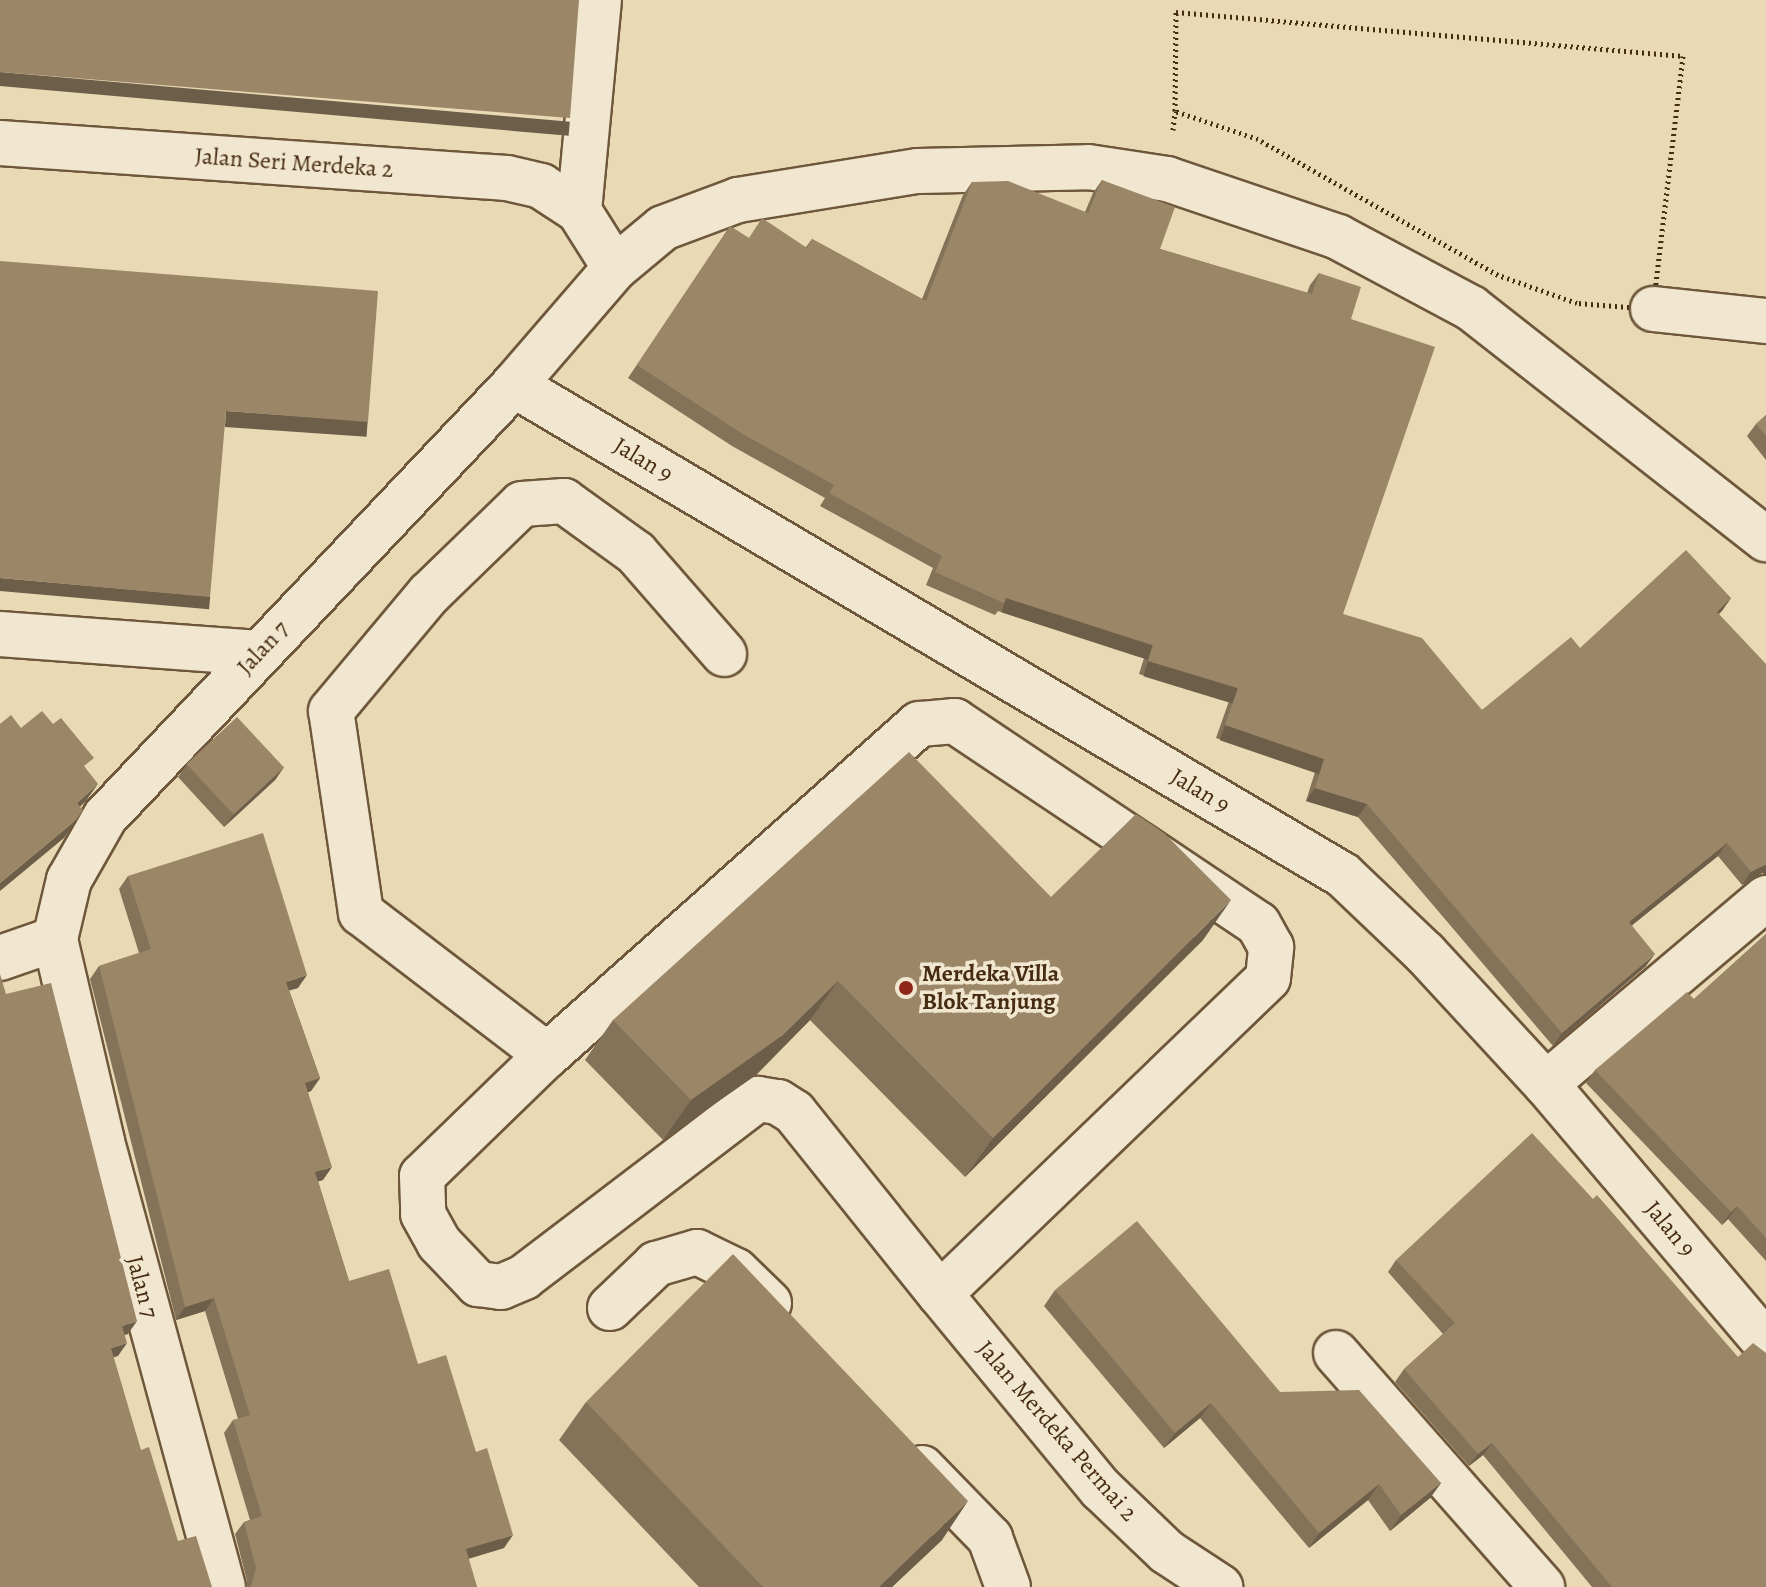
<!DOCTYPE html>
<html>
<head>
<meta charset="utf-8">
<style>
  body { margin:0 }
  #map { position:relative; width:1766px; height:1587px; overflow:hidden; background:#e9d9b5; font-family:Alegreya,serif }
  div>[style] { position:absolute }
  .path>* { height:5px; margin-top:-2.5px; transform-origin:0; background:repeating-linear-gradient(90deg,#462c12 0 2px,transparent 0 6px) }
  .roads { filter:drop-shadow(2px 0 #6f573b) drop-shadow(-2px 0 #6f573b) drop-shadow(0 2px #6f573b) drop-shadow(0 -2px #6f573b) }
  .minor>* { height:44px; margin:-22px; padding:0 22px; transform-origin:22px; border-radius:22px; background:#f1e6cf }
  .wall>* { inset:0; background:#857359 }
  .shaded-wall>* { inset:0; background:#6c5e48; transform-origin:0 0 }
  .building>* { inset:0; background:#9b8667; transform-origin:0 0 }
  .dots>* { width:22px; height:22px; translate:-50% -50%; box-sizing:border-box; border:4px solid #f1e6cf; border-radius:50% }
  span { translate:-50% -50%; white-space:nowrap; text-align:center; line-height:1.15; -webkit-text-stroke:7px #f1e6cf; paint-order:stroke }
  .street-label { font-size:24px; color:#462c12 }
  .poi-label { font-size:24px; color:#462c12; font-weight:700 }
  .left { translate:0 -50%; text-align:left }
</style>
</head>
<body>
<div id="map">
  <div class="path">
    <i style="left:1176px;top:12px;width:509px;rotate:4.96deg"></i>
    <i style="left:1683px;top:56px;width:255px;rotate:96.8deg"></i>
    <i style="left:1653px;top:309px;width:76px;rotate:-175.5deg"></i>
    <i style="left:1577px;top:303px;width:84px;rotate:-160.5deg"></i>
    <i style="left:1498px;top:275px;width:276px;rotate:-150.5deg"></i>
    <i style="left:1258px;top:139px;width:88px;rotate:-161.4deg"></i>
    <i style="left:1175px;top:111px;width:99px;rotate:-89.4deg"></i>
    <i style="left:1173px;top:130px;width:19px;rotate:-84deg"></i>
  </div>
  <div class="roads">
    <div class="minor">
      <i style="left:0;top:143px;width:508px;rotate:3.95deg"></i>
      <i style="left:507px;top:178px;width:35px;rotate:13deg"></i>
      <i style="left:541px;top:186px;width:45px;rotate:33.3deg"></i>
      <i style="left:579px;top:211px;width:67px;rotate:57.7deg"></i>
      <i style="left:579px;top:211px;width:212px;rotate:-84.6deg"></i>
      <i style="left:1653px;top:309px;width:114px;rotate:6.1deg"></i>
      <i style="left:514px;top:385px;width:963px;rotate:30.59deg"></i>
      <i style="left:1343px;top:875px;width:113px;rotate:43.6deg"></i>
      <i style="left:1425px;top:953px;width:178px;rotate:47.3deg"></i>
      <i style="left:1546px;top:1084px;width:340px;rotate:49.7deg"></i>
      <i style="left:0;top:634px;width:258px;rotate:4.2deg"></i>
      <i style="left:0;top:958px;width:58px;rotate:-19.1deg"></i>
      <i style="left:547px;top:1055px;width:234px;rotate:-142.6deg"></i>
      <i style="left:361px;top:913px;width:204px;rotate:-98.4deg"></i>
      <i style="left:331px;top:711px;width:153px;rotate:-50.1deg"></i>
      <i style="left:429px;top:594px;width:129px;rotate:-44.1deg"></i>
      <i style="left:522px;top:504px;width:42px;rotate:-4.1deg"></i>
      <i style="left:564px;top:501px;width:89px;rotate:35.8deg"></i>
      <i style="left:636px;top:553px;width:134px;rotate:48.9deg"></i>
      <i style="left:1546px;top:1084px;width:288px;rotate:-40.2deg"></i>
      <i style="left:940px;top:1294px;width:455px;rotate:-43.9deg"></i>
      <i style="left:1268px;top:978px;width:31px;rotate:-84deg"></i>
      <i style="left:1271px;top:947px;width:26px;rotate:-119deg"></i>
      <i style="left:1258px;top:924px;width:365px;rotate:-146.2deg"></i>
      <i style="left:955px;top:721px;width:36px;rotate:175deg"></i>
      <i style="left:919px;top:724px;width:498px;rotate:138.3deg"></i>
      <i style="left:547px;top:1055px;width:174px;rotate:135.9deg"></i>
      <i style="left:422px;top:1176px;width:38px;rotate:88deg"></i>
      <i style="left:423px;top:1214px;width:33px;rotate:61deg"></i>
      <i style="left:439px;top:1243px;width:57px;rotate:46.4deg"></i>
      <i style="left:478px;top:1284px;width:23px;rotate:7deg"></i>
      <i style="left:501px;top:1287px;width:25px;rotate:-23deg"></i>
      <i style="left:524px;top:1277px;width:294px;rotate:-37.3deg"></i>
      <i style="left:758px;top:1099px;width:20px;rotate:9deg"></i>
      <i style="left:778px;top:1102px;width:19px;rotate:32deg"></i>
      <i style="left:794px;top:1112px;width:233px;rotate:51.3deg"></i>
      <i style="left:940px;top:1294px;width:253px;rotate:50.5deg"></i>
      <i style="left:1101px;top:1489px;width:91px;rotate:43.7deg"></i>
      <i style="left:1167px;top:1552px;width:64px;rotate:33.4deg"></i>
      <i style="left:610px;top:1308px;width:64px;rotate:-43.7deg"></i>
      <i style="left:656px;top:1264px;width:43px;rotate:-16.3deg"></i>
      <i style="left:697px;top:1252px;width:43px;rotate:26deg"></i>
      <i style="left:736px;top:1271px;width:46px;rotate:44.1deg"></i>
      <i style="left:1336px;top:1353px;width:312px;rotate:48.6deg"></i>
      <i style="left:922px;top:1468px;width:98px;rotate:45.8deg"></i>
      <i style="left:990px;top:1538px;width:52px;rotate:69.8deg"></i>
      <i style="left:223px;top:1587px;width:462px;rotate:-105.2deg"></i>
      <i style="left:102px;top:1141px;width:207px;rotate:-103.1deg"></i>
      <i style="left:55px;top:939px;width:61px;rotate:-76.7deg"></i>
      <i style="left:69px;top:880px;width:73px;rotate:-60.3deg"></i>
      <i style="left:105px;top:817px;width:595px;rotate:-46.57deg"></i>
      <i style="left:514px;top:385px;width:155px;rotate:-49.2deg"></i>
      <i style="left:615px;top:268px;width:62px;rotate:-39.8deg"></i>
      <i style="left:663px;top:228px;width:80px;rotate:-20.5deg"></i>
      <i style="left:738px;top:200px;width:182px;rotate:-9.2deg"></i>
      <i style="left:918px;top:171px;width:170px;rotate:-1.3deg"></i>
      <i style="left:1088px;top:167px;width:80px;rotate:8.6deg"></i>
      <i style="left:1167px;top:179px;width:181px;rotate:18.7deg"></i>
      <i style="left:1338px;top:237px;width:151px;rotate:28.1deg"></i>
      <i style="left:1471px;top:308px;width:375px;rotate:38.1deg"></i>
    </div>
  </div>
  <div class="wall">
    <i style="clip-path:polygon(1102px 180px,1160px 249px,1307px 293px,1310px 285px,1319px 273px,1351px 319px,1343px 614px,1482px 710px,1580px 648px,1731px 598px,1719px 614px,1762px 873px,1742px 885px,1718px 856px,1632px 925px,1646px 966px,1553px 1046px,1358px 817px,1306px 801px,1315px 772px,1216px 738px,1229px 701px,1139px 674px,1144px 658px,998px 611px,995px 615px,926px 585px,933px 568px,820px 506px,825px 498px,732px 446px,628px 378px,730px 226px,748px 238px,806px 247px,812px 239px,922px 299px,963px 195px,972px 182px,1085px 212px,1093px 193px)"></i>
    <i style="clip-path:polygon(1766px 415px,1766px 460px,1747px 436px,1756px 424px)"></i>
    <i style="clip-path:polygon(187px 764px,284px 767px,275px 780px,224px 827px,178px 777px)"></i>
    <i style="clip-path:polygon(128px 876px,298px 988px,289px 990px,320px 1078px,311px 1091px,308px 1092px,323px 1180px,318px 1181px,349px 1281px,418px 1364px,504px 1548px,468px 1559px,477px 1587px,246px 1587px,247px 1581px,235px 1534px,244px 1522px,250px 1520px,224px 1433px,233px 1420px,238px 1419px,205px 1311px,176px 1320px,90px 979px,99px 966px,139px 953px,119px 889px)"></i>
    <i style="clip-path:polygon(1051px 897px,1203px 940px,965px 1177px,810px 1020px,756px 1075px,663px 1140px,585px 1060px,613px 1020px)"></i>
    <i style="clip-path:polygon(1766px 934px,1766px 1261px,1728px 1219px,1722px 1225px,1586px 1083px,1595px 1070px,1694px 999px)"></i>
    <i style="clip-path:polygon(1396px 1260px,1738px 1357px,1766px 1587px,1592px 1587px,1483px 1455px,1469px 1466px,1395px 1382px,1404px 1369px,1443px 1334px,1388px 1272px)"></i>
    <i style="clip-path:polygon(1055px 1290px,1280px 1392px,1441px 1483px,1430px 1498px,1390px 1531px,1368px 1500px,1309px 1548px,1200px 1418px,1164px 1448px,1044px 1306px)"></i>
    <i style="clip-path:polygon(586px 1402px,942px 1540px,892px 1587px,699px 1587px,559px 1440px)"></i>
  </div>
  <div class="shaded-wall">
    <i style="left:0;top:72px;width:572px;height:14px;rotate:5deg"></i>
    <i style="left:226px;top:411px;width:142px;height:16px;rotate:4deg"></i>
    <i style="left:0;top:578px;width:211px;height:13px;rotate:5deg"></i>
    <i style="left:1006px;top:598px;width:154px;height:15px;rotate:18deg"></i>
    <i style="clip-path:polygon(1731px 598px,1722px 611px,1708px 624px,1717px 612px)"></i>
    <i style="left:1148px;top:661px;width:94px;height:16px;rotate:17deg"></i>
    <i style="left:1225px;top:725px;width:105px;height:16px;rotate:19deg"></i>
    <i style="clip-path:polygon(284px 767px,275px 780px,224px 827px,233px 815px)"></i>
    <i style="clip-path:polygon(98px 784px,85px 802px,64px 822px,77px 803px)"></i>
    <i style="clip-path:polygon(1315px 788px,1367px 804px,1358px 817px,1306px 801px)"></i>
    <i style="clip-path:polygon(77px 819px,64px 838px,0 891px,0 883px)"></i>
    <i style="clip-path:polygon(1727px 843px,1718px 856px,1620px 935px,1629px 922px)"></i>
    <i style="clip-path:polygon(1766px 864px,1766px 875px,1762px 873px,1742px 885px,1751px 872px)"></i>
    <i style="clip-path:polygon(1231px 900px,1203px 940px,965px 1177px,993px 1138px)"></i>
    <i style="clip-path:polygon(1655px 954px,1646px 966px,1553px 1046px,1562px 1033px)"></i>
    <i style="clip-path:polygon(307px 975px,298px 988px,277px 994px,286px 982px)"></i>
    <i style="clip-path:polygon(838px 981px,810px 1020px,756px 1075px,663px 1140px,691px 1100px)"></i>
    <i style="clip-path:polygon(320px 1078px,311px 1091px,296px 1096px,305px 1083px)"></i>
    <i style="clip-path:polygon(332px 1167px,323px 1180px,306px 1185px,315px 1172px)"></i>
    <i style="clip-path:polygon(1737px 1206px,1728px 1219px,1722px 1225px,1731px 1212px)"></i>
    <i style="clip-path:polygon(214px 1298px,205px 1311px,176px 1320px,185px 1307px)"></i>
    <i style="clip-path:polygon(137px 1321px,128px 1334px,113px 1339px,122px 1326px)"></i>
    <i style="clip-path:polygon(127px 1343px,118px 1356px,102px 1361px,111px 1348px)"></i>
    <i style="clip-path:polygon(1211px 1403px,1200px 1418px,1164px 1448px,1175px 1433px)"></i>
    <i style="clip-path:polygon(1492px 1443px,1483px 1455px,1469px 1466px,1478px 1454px)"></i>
    <i style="clip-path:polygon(1441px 1483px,1430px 1498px,1390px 1531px,1401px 1515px)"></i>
    <i style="clip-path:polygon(1379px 1484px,1368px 1500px,1309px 1548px,1319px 1533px)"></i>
    <i style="clip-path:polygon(968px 1501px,942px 1540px,892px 1587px,879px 1587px)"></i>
    <i style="clip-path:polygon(513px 1535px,504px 1548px,457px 1562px,466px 1549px)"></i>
  </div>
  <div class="building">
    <i style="clip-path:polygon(0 0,579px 0,570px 118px,0 72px)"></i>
    <i style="clip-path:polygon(1102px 180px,1175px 207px,1160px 249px,1312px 294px,1319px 273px,1361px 287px,1351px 319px,1435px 347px,1343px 614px,1422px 638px,1482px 710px,1571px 637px,1580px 648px,1686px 550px,1731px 598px,1717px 612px,1766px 664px,1766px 864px,1751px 872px,1727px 843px,1629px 922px,1655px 954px,1562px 1033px,1367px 804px,1315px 788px,1324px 759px,1225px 725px,1238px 688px,1148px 661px,1153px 645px,1006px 598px,1004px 603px,935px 572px,942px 556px,829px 493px,834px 485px,741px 433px,637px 365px,730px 226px,749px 238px,762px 218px,807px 248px,812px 239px,926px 301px,972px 182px,1008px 181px,1088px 213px)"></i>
    <i style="clip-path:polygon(0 261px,378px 291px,368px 422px,226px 411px,210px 597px,0 578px)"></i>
    <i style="clip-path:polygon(1766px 415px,1766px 436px,1756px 424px)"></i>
    <i style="clip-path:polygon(42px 711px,53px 724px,61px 718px,94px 758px,84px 766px,98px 784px,77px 803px,83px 810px,77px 819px,0 883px,0 724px,11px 715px,21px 728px)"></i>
    <i style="left:237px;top:717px;width:69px;height:69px;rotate:47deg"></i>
    <i style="clip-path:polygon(909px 752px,1051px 897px,1136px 814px,1164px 833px,1231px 900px,993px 1138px,838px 981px,783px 1035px,691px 1100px,613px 1020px)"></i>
    <i style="clip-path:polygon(263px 833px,307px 975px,286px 982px,320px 1078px,305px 1083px,332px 1167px,315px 1172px,349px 1281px,389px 1269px,418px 1364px,446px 1355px,476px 1452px,487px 1448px,513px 1535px,466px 1549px,477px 1587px,251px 1587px,256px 1568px,244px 1522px,262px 1516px,233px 1420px,250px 1415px,214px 1298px,185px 1307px,99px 966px,151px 949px,128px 876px)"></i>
    <i style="clip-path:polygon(1766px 934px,1766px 1238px,1737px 1206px,1731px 1212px,1595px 1070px,1687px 992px,1694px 999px)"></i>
    <i style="clip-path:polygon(0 974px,6px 994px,51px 983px,137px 1321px,122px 1326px,127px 1343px,111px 1348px,141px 1450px,149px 1447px,178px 1541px,196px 1536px,212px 1587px,0 1587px)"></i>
    <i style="clip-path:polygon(1532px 1133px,1593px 1199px,1597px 1195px,1738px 1357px,1753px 1343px,1766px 1353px,1766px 1587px,1612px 1587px,1492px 1443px,1478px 1454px,1404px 1369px,1455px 1323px,1396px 1260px)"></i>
    <i style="clip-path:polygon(1137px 1221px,1280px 1392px,1359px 1390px,1441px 1483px,1401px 1515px,1379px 1484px,1319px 1533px,1211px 1403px,1175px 1433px,1055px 1290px)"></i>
    <i style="clip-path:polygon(733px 1254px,968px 1501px,879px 1587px,763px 1587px,586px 1402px)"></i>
  </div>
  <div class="dots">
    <i style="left:906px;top:988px;background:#8f2418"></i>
  </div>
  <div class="street-label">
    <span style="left:294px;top:163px;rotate:4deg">Jalan Seri Merdeka 2</span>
    <span style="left:643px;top:460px;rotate:31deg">Jalan 9</span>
    <span style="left:263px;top:648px;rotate:-47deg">Jalan 7</span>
    <span style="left:1200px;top:791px;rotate:31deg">Jalan 9</span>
    <span style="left:1670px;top:1229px;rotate:50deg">Jalan 9</span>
    <span style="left:142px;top:1287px;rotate:75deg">Jalan 7</span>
    <span style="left:1057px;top:1431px;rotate:49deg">Jalan Merdeka Permai 2</span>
  </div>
  <div class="poi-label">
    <span class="left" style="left:922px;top:988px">Merdeka Villa<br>Blok Tanjung</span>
  </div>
</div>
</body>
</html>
